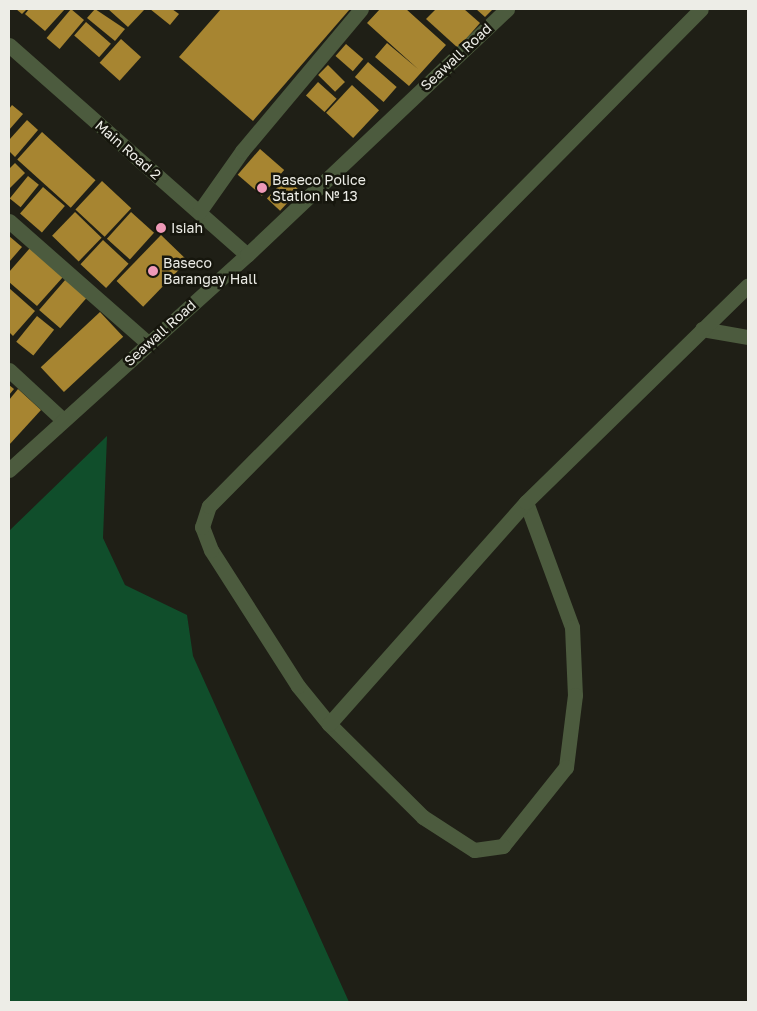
<!DOCTYPE html>
<html>
<head>
<meta charset="utf-8">
<style>
  body { margin:0 }
  #map { position:relative; width:757px; height:1011px; overflow:hidden; background:#1f1f16; font-family:"Golos Text",sans-serif }
  div>[style] { position:absolute }
  .water>* { inset:0; background:#104e2b }
  .building>* { inset:0; background:#a78531; transform-origin:0 0 }
  .minor>* { height:15px; margin:-7.5px; padding:0 7.5px; transform-origin:7.5px; border-radius:7.5px; background:#4c5b3e }
  .dots>* { width:14px; height:14px; translate:-50% -50%; box-sizing:border-box; border:2px solid #16160d; border-radius:50% }
  span { translate:-50% -50%; white-space:nowrap; text-align:center; line-height:1.15; -webkit-text-stroke:5px #16160d; paint-order:stroke }
  .street-label { font-size:14px; color:#edede7 }
  .poi-label { font-size:14px; color:#edede7 }
  .left { translate:0 -50%; text-align:left }
  .frame { position:absolute; inset:0; border:10px solid #edede7; pointer-events:none }
</style>
</head>
<body>
<div id="map">
  <div class="water">
    <i style="clip-path:polygon(107px 436px,103px 538px,125px 585px,187px 615px,193px 656px,349px 1002px,9px 1002px,9px 531px)"></i>
  </div>
  <div class="building">
    <i style="clip-path:polygon(16px 9px,27px 9px,22px 14px)"></i>
    <i style="clip-path:polygon(29px 9px,65px 9px,45px 31px,25px 14px)"></i>
    <i style="left:71px;top:9px;width:17px;height:38px;rotate:40deg"></i>
    <i style="clip-path:polygon(95px 9px,125px 29px,115px 41px,87px 18px)"></i>
    <i style="clip-path:polygon(108px 9px,142px 9px,144px 10px,128px 27px)"></i>
    <i style="clip-path:polygon(150px 9px,172px 9px,179px 14px,170px 25px)"></i>
    <i style="clip-path:polygon(221px 9px,350px 9px,253px 121px,179px 57px)"></i>
    <i style="clip-path:polygon(380px 9px,406px 9px,446px 45px,409px 86px,375px 57px,387px 43px,418px 69px,367px 23px)"></i>
    <i style="clip-path:polygon(436px 9px,464px 9px,480px 23px,458px 48px,426px 19px)"></i>
    <i style="clip-path:polygon(476px 9px,493px 9px,485px 17px)"></i>
    <i style="left:86px;top:22px;width:33px;height:18px;rotate:41deg"></i>
    <i style="left:121px;top:39px;width:27px;height:32px;rotate:42deg"></i>
    <i style="left:346px;top:44px;width:23px;height:16px;rotate:41deg"></i>
    <i style="left:368px;top:62px;width:38px;height:20px;rotate:41deg"></i>
    <i style="left:328px;top:65px;width:24px;height:14px;rotate:45deg"></i>
    <i style="left:318px;top:82px;width:25px;height:18px;rotate:42deg"></i>
    <i style="left:352px;top:85px;width:37px;height:38px;rotate:43deg"></i>
    <i style="clip-path:polygon(12px 105px,23px 114px,9px 130px,9px 109px)"></i>
    <i style="clip-path:polygon(27px 120px,38px 130px,15px 157px,9px 151px,9px 140px)"></i>
    <i style="left:42px;top:132px;width:72px;height:37px;rotate:42deg"></i>
    <i style="left:260px;top:149px;width:32px;height:34px;rotate:41deg"></i>
    <i style="clip-path:polygon(15px 163px,25px 173px,9px 189px,9px 169px)"></i>
    <i style="left:28px;top:176px;width:14px;height:29px;rotate:39deg"></i>
    <i style="left:286px;top:178px;width:18px;height:28px;rotate:43deg"></i>
    <i style="left:102px;top:181px;width:40px;height:39px;rotate:43deg"></i>
    <i style="left:43px;top:187px;width:29px;height:35px;rotate:41deg"></i>
    <i style="left:75px;top:212px;width:37px;height:33px;rotate:44deg"></i>
    <i style="left:131px;top:212px;width:31px;height:36px;rotate:42deg"></i>
    <i style="left:161px;top:235px;width:37px;height:64px;rotate:44deg"></i>
    <i style="clip-path:polygon(9px 236px,22px 247px,9px 262px)"></i>
    <i style="left:103px;top:240px;width:35px;height:33px;rotate:43deg"></i>
    <i style="clip-path:polygon(30px 248px,63px 277px,37px 306px,9px 282px,9px 272px)"></i>
    <i style="left:66px;top:279px;width:28px;height:41px;rotate:41deg"></i>
    <i style="clip-path:polygon(9px 288px,35px 311px,13px 336px,9px 332px)"></i>
    <i style="left:100px;top:312px;width:34px;height:81px;rotate:47deg"></i>
    <i style="left:37px;top:316px;width:22px;height:33px;rotate:39deg"></i>
    <i style="clip-path:polygon(9px 385px,14px 389px,9px 395px)"></i>
    <i style="clip-path:polygon(18px 389px,41px 410px,9px 445px,9px 400px)"></i>
  </div>
  <div class="minor">
    <i style="left:9px;top:45px;width:317px;rotate:41.4deg"></i>
    <i style="left:199px;top:212px;width:75px;rotate:-54.8deg"></i>
    <i style="left:242px;top:151px;width:185px;rotate:-50deg"></i>
    <i style="left:9px;top:221px;width:186px;rotate:41.3deg"></i>
    <i style="left:702px;top:329px;width:47px;rotate:9.9deg"></i>
    <i style="left:9px;top:370px;width:74px;rotate:42.8deg"></i>
    <i style="left:9px;top:470px;width:321px;rotate:-42.1deg"></i>
    <i style="left:247px;top:255px;width:358px;rotate:-43.4deg"></i>
    <i style="left:526px;top:502px;width:133px;rotate:69.8deg"></i>
    <i style="left:572px;top:627px;width:68px;rotate:87.5deg"></i>
    <i style="left:575px;top:695px;width:73px;rotate:97.1deg"></i>
    <i style="left:566px;top:767px;width:101px;rotate:128.6deg"></i>
    <i style="left:503px;top:846px;width:29px;rotate:172deg"></i>
    <i style="left:474px;top:850px;width:61px;rotate:-147.1deg"></i>
    <i style="left:423px;top:817px;width:132px;rotate:-135.3deg"></i>
    <i style="left:329px;top:724px;width:49px;rotate:-129.2deg"></i>
    <i style="left:298px;top:686px;width:161px;rotate:-122.6deg"></i>
    <i style="left:211px;top:550px;width:25px;rotate:-111deg"></i>
    <i style="left:202px;top:527px;width:22px;rotate:-72deg"></i>
    <i style="left:209px;top:506px;width:699px;rotate:-45.29deg"></i>
    <i style="left:329px;top:724px;width:297px;rotate:-48.4deg"></i>
    <i style="left:526px;top:502px;width:310px;rotate:-44.3deg"></i>
  </div>
  <div class="dots">
    <i style="left:262px;top:188px;background:#ef9ab8"></i>
    <i style="left:161px;top:228px;background:#ef9ab8"></i>
    <i style="left:153px;top:271px;background:#ef9ab8"></i>
  </div>
  <div class="street-label">
    <span style="left:456px;top:57px;rotate:-43deg">Seawall Road</span>
    <span style="left:128px;top:150px;rotate:41deg">Main Road 2</span>
    <span style="left:160px;top:333px;rotate:-42deg">Seawall Road</span>
  </div>
  <div class="poi-label">
    <span class="left" style="left:272px;top:188px">Baseco Police<br>Station № 13</span>
    <span class="left" style="left:171px;top:228px">Isiah</span>
    <span class="left" style="left:163px;top:271px">Baseco<br>Barangay Hall</span>
  </div>
  <div class="frame"></div>
</div>
</body>
</html>
